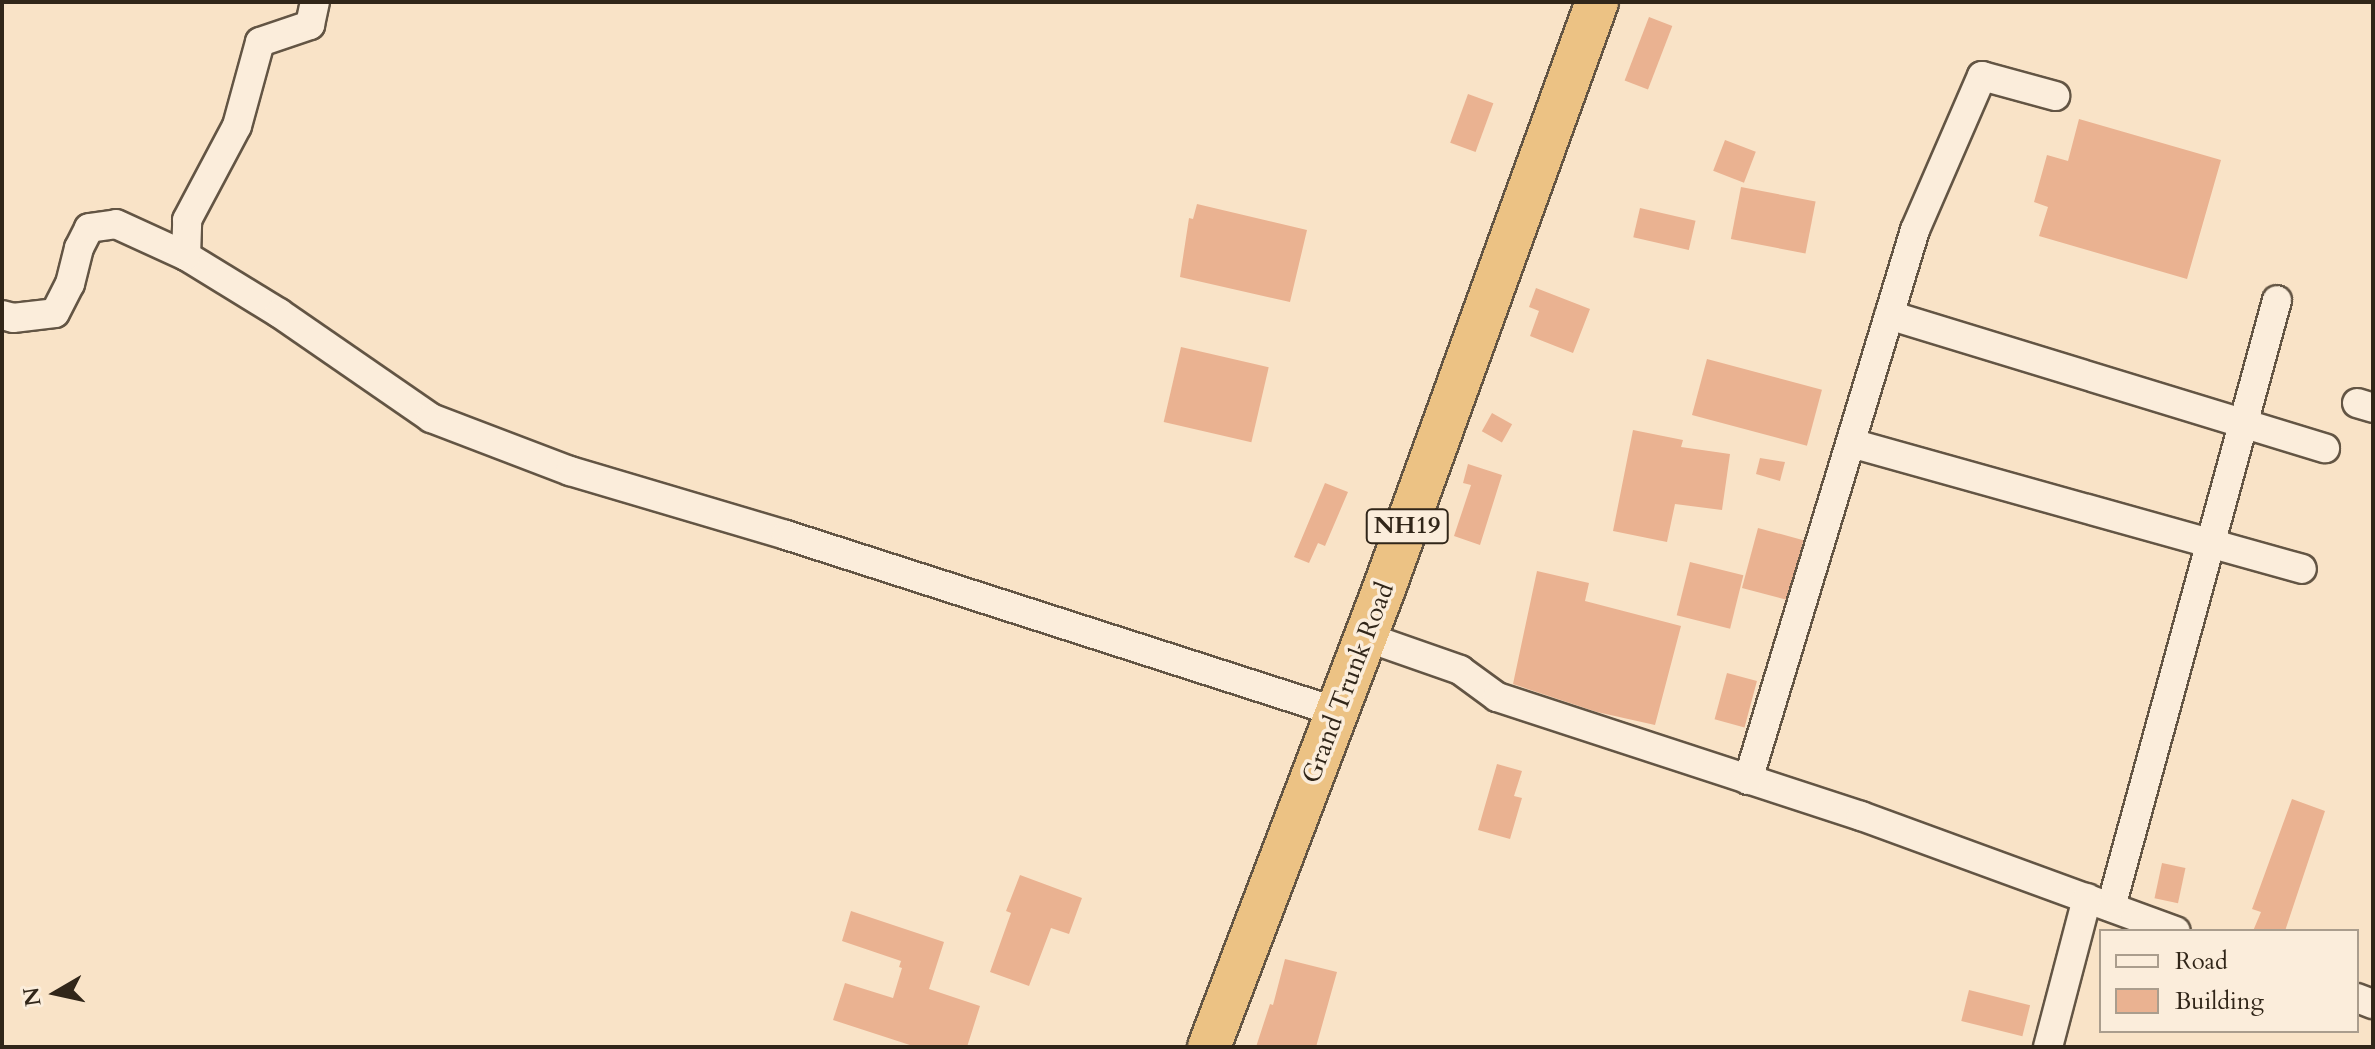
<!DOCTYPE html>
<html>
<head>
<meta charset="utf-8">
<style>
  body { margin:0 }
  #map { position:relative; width:2375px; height:1049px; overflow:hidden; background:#f9e3c7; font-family:Cardo,serif }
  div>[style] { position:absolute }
  .building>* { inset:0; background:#eab291; transform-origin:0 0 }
  .roads { filter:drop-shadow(2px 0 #635544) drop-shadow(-2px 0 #635544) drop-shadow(0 2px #635544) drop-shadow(0 -2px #635544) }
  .minor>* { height:28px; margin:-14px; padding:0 14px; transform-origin:14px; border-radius:14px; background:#fbeddb }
  .highway>* { height:42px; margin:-21px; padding:0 21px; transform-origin:21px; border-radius:21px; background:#ecc284 }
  span { translate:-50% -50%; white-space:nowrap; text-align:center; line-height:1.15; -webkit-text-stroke:7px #fbeddb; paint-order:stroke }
  .shield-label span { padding:2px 6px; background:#fbeddb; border:2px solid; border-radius:6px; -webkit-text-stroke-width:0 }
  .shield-label { font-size:24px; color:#312619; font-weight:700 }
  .street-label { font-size:26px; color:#312619 }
  .frame { position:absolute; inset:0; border:4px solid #312619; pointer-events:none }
  .legend { position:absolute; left:2099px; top:929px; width:260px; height:104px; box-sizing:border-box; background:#fbeddb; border:2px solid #aa9d8d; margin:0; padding:10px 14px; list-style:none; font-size:24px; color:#312619 }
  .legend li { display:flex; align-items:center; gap:16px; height:40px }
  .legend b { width:40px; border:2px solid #aa9d8d }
  .north { position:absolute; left:16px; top:953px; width:80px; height:80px; -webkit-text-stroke:6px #fbeddb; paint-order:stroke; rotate:261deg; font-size:22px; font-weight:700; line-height:32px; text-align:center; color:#312619 }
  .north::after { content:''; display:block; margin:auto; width:28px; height:36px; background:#312619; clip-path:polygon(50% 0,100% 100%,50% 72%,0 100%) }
</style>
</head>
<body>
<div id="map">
  <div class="building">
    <i style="left:1649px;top:17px;width:25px;height:68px;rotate:21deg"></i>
    <i style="left:1468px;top:94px;width:27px;height:52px;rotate:20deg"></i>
    <i style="clip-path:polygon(2079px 119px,2221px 160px,2187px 279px,2039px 236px,2048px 207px,2034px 202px,2047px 155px,2068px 161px)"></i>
    <i style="left:1725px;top:140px;width:33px;height:33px;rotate:21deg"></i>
    <i style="left:1741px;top:187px;width:76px;height:53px;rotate:11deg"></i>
    <i style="clip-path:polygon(1197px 204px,1307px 230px,1290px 302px,1180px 277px,1189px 218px,1193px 219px)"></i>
    <i style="left:1640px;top:208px;width:57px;height:30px;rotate:13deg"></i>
    <i style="clip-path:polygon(1536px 288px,1590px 309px,1573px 353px,1530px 336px,1539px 311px,1529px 307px)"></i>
    <i style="left:1181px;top:347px;width:90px;height:77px;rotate:13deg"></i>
    <i style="left:1707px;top:359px;width:119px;height:58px;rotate:15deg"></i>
    <i style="left:1492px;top:413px;width:23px;height:21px;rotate:29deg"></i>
    <i style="clip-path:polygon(1633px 430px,1683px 440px,1681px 447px,1730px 454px,1722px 510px,1675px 504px,1667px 542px,1613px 531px)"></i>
    <i style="clip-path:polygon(1760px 458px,1785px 462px,1780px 481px,1756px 474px)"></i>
    <i style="clip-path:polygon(1468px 464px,1502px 475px,1480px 545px,1454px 536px,1471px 485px,1463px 483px)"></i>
    <i style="clip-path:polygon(1325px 483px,1348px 492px,1325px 546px,1318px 543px,1309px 563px,1294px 557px)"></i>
    <i style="left:1758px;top:528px;width:47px;height:62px;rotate:15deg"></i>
    <i style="left:1690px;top:562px;width:55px;height:55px;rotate:14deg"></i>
    <i style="clip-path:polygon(1537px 571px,1589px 583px,1585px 601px,1681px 626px,1655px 725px,1597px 712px,1513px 684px)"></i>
    <i style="left:1727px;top:673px;width:31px;height:48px;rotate:15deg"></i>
    <i style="clip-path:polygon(1497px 764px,1522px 771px,1514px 796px,1522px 798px,1510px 839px,1478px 830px)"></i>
    <i style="clip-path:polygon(2292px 799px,2325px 811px,2285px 931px,2253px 931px,2261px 912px,2252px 909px)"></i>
    <i style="left:2162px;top:863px;width:24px;height:36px;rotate:12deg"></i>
    <i style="clip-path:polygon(1020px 875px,1082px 898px,1069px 934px,1051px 928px,1029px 986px,990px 972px,1011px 913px,1006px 911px)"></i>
    <i style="clip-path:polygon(851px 911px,944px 942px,929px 989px,980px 1006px,967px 1047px,916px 1047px,833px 1020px,845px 983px,893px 998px,902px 968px,899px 967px,901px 961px,842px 941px)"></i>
    <i style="clip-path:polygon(1285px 959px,1337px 972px,1316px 1047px,1256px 1047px,1270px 1004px,1273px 1005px)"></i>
    <i style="left:1969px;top:990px;width:63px;height:32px;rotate:14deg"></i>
  </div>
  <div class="roads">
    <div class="minor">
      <i style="left:186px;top:256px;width:109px;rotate:31.5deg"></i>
      <i style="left:279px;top:313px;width:185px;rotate:34.6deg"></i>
      <i style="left:431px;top:418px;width:149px;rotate:20.9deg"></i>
      <i style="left:570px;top:471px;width:225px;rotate:16.5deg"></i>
      <i style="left:786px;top:535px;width:579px;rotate:17.81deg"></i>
      <i style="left:2px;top:315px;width:11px;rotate:15deg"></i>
      <i style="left:13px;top:318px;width:42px;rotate:-6.8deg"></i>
      <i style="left:55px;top:313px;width:33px;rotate:-63deg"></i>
      <i style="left:70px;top:284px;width:37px;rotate:-76deg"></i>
      <i style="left:79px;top:248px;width:22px;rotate:-63deg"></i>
      <i style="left:89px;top:228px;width:27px;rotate:-8deg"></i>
      <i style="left:116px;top:224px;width:77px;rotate:24.6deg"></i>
      <i style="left:186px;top:256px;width:36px;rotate:-88deg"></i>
      <i style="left:187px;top:220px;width:106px;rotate:-62deg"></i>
      <i style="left:237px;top:126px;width:87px;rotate:-74.7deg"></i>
      <i style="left:260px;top:42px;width:53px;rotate:-18.8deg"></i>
      <i style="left:310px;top:25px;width:24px;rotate:-78deg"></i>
      <i style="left:1889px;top:315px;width:456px;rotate:17deg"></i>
      <i style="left:2357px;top:403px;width:17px;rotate:17deg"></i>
      <i style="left:1851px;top:443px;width:468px;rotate:15.6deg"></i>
      <i style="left:1366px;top:637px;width:100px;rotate:19.3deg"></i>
      <i style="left:1460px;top:670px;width:46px;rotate:36.1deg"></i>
      <i style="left:1497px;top:697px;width:383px;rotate:18.1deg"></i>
      <i style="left:1861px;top:816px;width:335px;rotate:20.1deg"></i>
      <i style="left:1748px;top:780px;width:575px;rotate:-73.11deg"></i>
      <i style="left:1915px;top:230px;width:168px;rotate:-66.5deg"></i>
      <i style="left:1982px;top:76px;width:76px;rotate:15.3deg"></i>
      <i style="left:2111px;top:907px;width:629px;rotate:-74.7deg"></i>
      <i style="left:2357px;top:998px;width:17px;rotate:21deg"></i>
      <i style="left:2048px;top:1047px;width:154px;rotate:-75.3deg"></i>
    </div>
    <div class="highway">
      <i style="left:1209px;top:1047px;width:493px;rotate:-69.1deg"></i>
      <i style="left:1385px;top:586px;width:621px;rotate:-70.05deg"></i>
    </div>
  </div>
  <div class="shield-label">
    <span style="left:1407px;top:526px">NH19</span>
  </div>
  <div class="street-label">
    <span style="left:1348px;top:683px;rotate:-69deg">Grand Trunk Road</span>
  </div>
  <div class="frame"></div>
  <ul class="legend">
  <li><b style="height:10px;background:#fbeddb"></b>Road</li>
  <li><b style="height:22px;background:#eab291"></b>Building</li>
  </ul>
  <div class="north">N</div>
</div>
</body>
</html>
